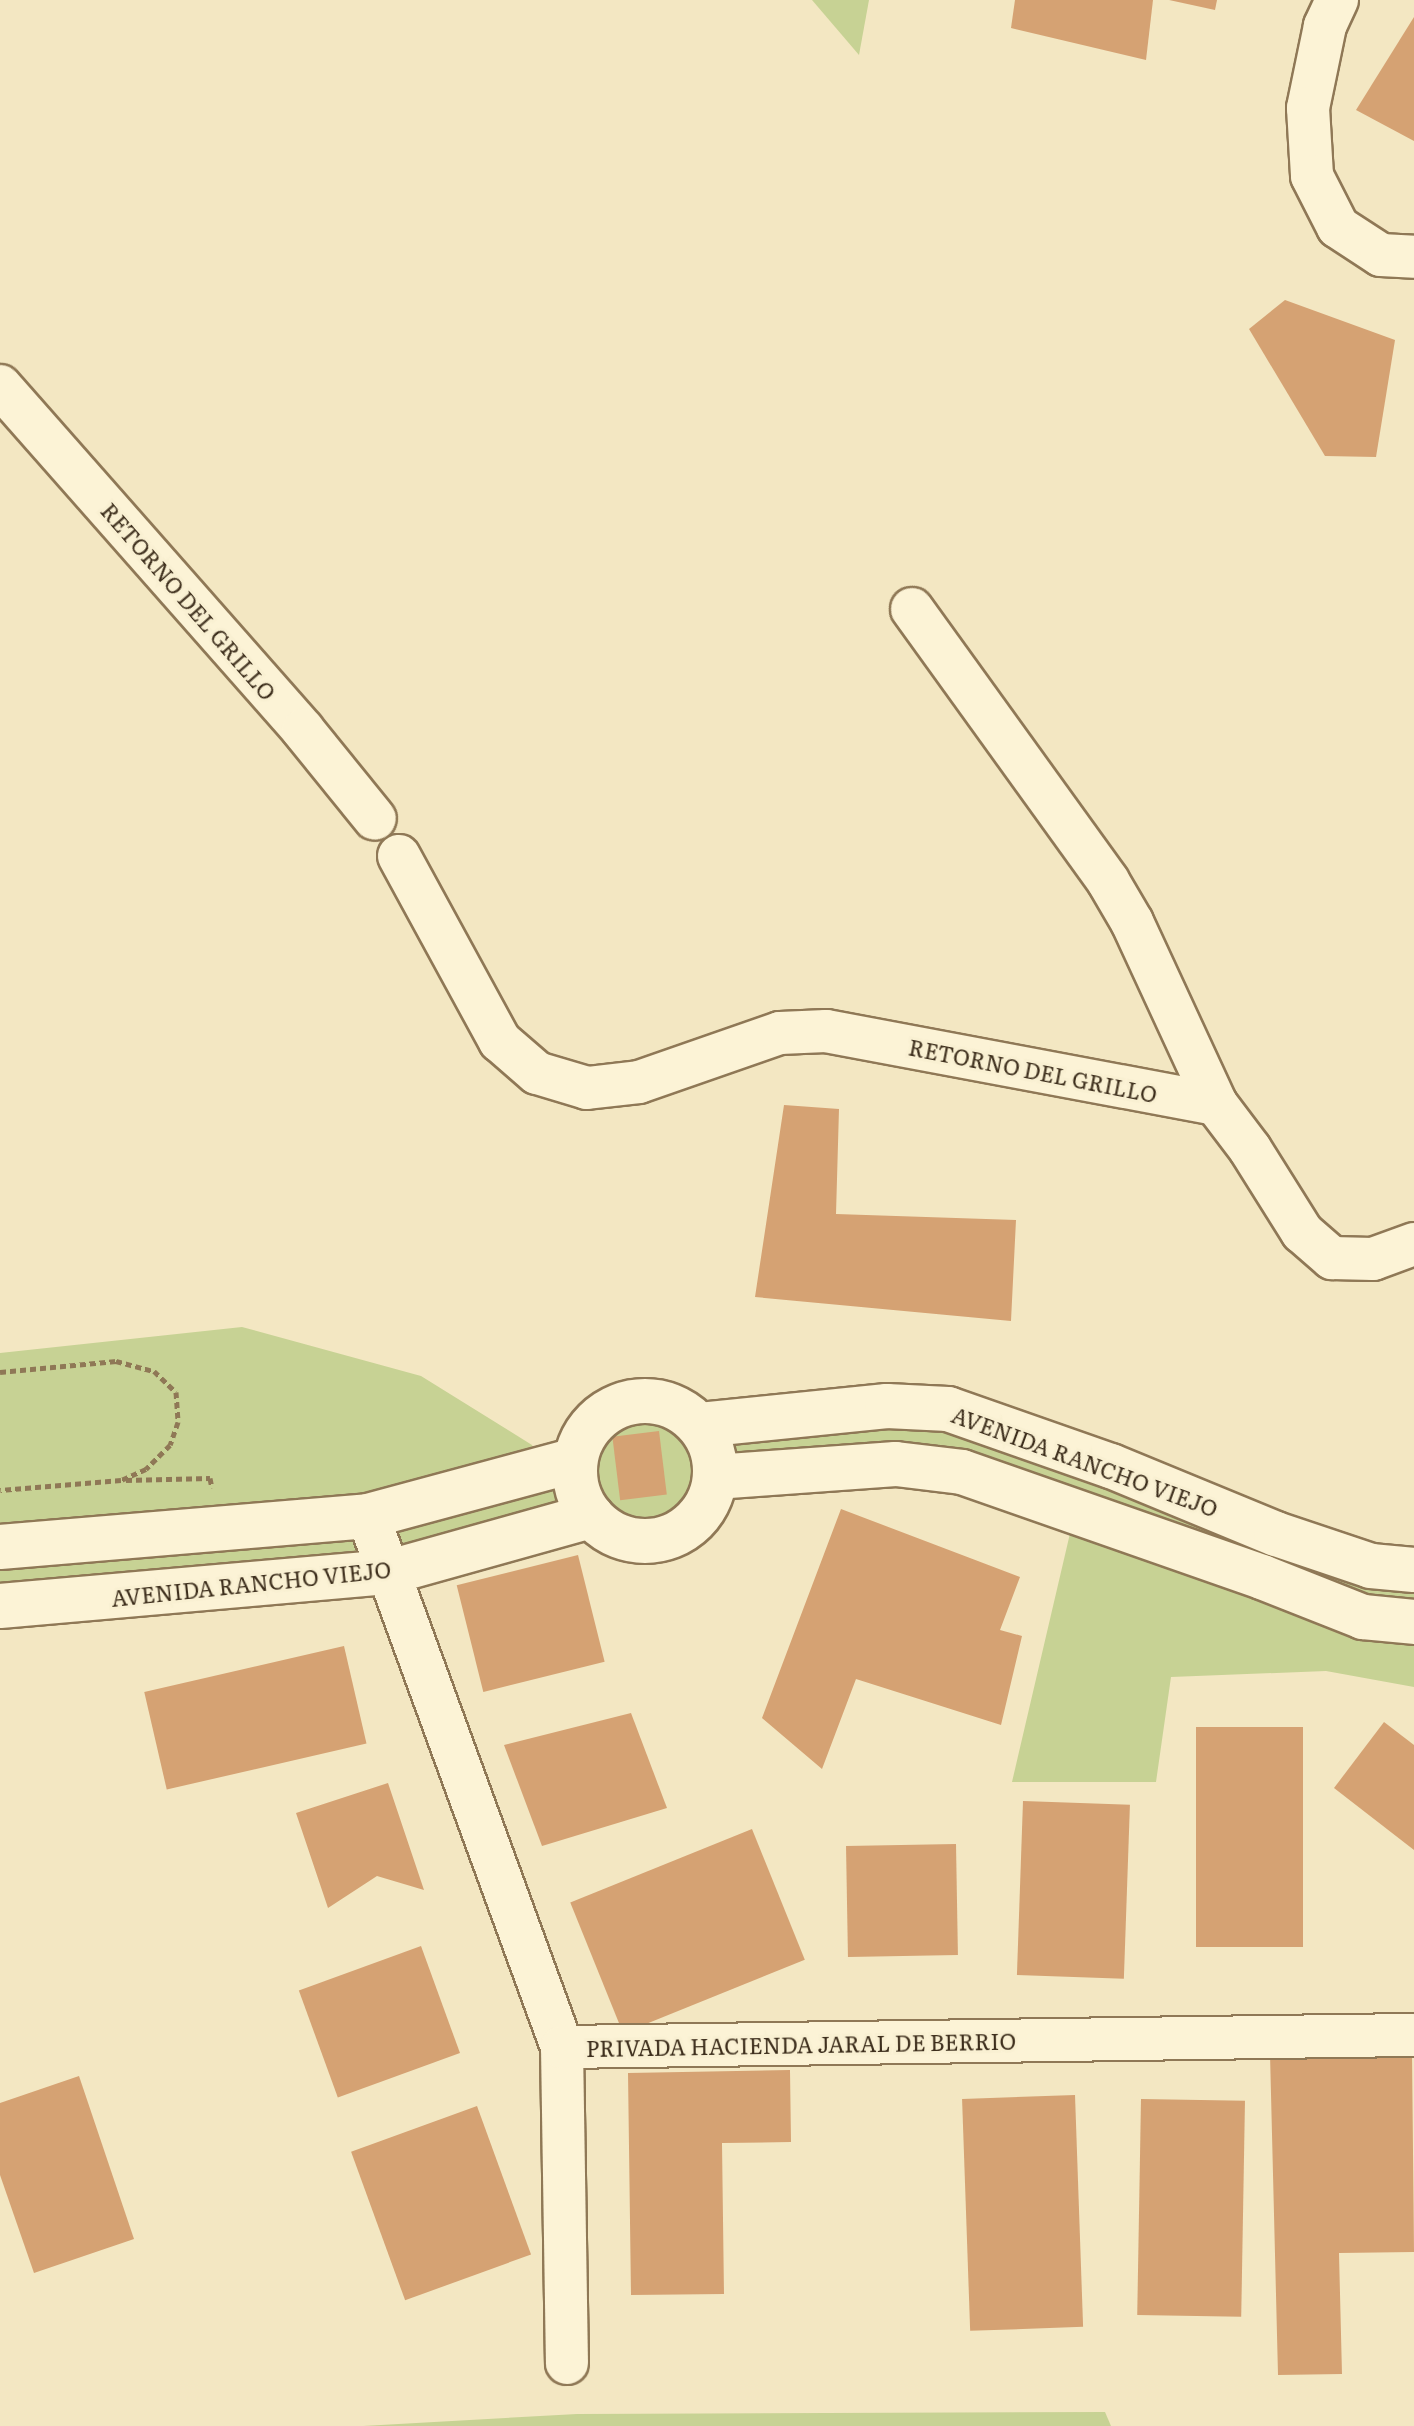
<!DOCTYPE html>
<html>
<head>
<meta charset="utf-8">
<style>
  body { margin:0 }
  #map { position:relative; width:1414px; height:2426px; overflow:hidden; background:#f3e7c2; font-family:Literata,serif }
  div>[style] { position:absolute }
  .green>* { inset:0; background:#c7d294 }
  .building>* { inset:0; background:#d5a273; transform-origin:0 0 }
  .path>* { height:5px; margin-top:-2.5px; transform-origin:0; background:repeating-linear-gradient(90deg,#8f7856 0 6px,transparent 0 10px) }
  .roads { filter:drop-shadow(2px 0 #8f7856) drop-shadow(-2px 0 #8f7856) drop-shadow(0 2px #8f7856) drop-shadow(0 -2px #8f7856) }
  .minor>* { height:42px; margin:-21px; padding:0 21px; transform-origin:21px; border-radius:21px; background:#fcf3d6 }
  .tertiary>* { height:44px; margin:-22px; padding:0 22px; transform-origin:22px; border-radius:22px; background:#fcf3d6 }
  .tertiary>.ring { margin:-22px; padding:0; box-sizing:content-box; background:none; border:44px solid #fcf3d6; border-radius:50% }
  span { translate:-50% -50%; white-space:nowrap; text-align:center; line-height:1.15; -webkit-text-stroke:6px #f9f0d2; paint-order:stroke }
  .street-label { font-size:22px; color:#3d2e1c }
</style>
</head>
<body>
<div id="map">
  <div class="green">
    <i style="clip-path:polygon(812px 0,869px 0,859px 55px)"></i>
    <i style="clip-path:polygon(242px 1327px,421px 1376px,532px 1445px,541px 1469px,582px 1440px,592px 1424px,608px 1411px,627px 1403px,647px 1400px,685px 1412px,887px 1406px,1414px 1570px,1414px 1687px,1326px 1671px,1171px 1677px,1156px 1782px,1012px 1782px,1075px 1512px,962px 1472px,716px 1477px,709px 1501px,699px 1518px,683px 1531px,664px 1539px,644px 1542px,624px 1539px,606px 1530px,390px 1572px,0 1606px,0 1353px)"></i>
    <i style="clip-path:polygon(1105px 2412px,1111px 2426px,363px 2426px,577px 2414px)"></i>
  </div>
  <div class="building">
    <i style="clip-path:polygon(1015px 0,1153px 0,1146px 60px,1011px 28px)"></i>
    <i style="clip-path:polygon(1169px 0,1217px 0,1215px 10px)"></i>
    <i style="clip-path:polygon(1414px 17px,1414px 141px,1356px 110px)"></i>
    <i style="clip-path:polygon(1285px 300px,1395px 340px,1376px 457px,1325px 456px,1249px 329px)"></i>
    <i style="clip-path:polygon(784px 1105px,839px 1109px,836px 1214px,1016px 1220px,1011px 1321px,755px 1297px)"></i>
    <i style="left:659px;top:1431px;width:64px;height:47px;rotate:83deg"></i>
    <i style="clip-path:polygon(841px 1509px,1020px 1577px,1000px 1630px,1022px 1636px,1001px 1725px,856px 1679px,822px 1769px,762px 1718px)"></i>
    <i style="left:578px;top:1555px;width:110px;height:125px;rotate:76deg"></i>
    <i style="left:344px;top:1646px;width:100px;height:205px;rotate:77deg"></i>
    <i style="clip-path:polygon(631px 1713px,667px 1808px,542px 1846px,504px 1745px)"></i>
    <i style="clip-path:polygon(1384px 1722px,1414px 1745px,1414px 1850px,1334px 1788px)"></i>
    <i style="left:1303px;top:1727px;width:220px;height:107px;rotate:90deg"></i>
    <i style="clip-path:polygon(388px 1783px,424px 1890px,377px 1876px,328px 1908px,296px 1813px)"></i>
    <i style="left:1023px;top:1801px;width:107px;height:174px;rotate:2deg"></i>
    <i style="left:752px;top:1829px;width:141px;height:196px;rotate:68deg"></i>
    <i style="left:956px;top:1844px;width:111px;height:110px;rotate:89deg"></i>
    <i style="left:421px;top:1946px;width:114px;height:130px;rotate:70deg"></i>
    <i style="clip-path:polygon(1412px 2051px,1414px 2252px,1339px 2253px,1342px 2374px,1278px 2375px,1270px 2054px)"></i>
    <i style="clip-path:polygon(790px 2070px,791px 2142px,722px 2143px,724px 2294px,631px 2295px,628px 2073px)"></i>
    <i style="clip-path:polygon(79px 2076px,134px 2239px,34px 2273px,0 2175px,0 2103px)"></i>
    <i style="left:1075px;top:2095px;width:232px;height:113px;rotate:88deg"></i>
    <i style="left:1141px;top:2099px;width:104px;height:216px;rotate:1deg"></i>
    <i style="left:477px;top:2106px;width:158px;height:134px;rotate:70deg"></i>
  </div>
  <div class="path">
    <i style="left:0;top:1372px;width:117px;rotate:-5.4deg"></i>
    <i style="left:116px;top:1361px;width:39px;rotate:15deg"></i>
    <i style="left:154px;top:1371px;width:30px;rotate:44deg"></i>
    <i style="left:176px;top:1392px;width:30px;rotate:86deg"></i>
    <i style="left:178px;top:1422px;width:24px;rotate:109deg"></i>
    <i style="left:170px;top:1445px;width:34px;rotate:135deg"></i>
    <i style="left:146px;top:1469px;width:27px;rotate:156deg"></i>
    <i style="left:121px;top:1480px;width:121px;rotate:175.3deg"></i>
    <i style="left:126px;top:1480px;width:84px;rotate:-1.4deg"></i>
    <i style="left:210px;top:1478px;width:10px;rotate:79deg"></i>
  </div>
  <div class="roads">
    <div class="minor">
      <i style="left:1337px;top:0;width:29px;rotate:115deg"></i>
      <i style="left:1325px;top:26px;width:84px;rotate:101.7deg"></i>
      <i style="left:1308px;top:108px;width:68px;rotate:86.6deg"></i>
      <i style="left:1312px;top:176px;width:57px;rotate:63deg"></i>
      <i style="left:1338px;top:227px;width:51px;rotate:33.1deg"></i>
      <i style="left:1381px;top:255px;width:33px;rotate:3deg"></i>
      <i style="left:0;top:386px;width:458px;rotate:48.6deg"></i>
      <i style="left:303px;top:730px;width:114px;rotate:51deg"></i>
      <i style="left:912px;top:609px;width:335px;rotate:54.2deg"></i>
      <i style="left:1108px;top:881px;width:48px;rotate:59.7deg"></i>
      <i style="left:1132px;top:922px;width:200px;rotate:65.2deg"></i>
      <i style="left:1216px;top:1104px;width:56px;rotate:52.9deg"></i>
      <i style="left:1250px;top:1149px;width:98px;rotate:57.9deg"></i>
      <i style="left:1302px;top:1232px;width:40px;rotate:41deg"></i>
      <i style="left:1332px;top:1258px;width:41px;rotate:1.4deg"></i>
      <i style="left:1373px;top:1259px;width:44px;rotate:-20.1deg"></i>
      <i style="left:399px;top:856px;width:211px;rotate:61.4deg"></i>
      <i style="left:500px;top:1041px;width:49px;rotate:40.9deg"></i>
      <i style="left:537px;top:1073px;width:52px;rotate:16.7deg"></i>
      <i style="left:587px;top:1088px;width:52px;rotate:-6.6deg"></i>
      <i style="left:639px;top:1082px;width:149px;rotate:-19.2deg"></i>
      <i style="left:780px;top:1033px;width:46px;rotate:-2.5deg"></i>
      <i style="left:826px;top:1031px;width:397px;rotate:10.6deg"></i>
      <i style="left:368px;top:1516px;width:565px;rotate:69.93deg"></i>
      <i style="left:562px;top:2047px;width:316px;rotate:89.1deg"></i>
      <i style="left:562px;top:2047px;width:852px;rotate:-0.81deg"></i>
    </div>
    <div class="tertiary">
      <i class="ring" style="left:575px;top:1401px;width:96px;height:96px"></i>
      <i style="left:700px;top:1425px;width:188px;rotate:-5.8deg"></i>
      <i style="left:887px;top:1406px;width:61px;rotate:2.8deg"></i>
      <i style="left:948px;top:1409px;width:173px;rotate:19.3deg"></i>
      <i style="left:1111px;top:1466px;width:178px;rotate:22.4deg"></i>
      <i style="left:1276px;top:1534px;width:100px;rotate:18.6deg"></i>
      <i style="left:1371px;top:1566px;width:43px;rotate:5.3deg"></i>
      <i style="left:715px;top:1477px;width:181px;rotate:-4.1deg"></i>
      <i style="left:896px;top:1464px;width:66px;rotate:6.9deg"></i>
      <i style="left:962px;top:1472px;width:318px;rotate:19.3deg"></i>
      <i style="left:1262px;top:1577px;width:109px;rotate:21.6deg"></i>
      <i style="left:1363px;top:1617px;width:51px;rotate:5.6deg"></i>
      <i style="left:0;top:1547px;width:369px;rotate:-4.8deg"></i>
      <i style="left:368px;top:1516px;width:214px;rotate:-15.1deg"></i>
      <i style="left:0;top:1606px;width:391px;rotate:-5deg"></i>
      <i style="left:390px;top:1572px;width:209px;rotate:-15.6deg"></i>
    </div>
  </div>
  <div class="street-label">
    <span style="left:189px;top:601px;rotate:49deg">RETORNO DEL GRILLO</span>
    <span style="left:1033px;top:1070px;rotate:11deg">RETORNO DEL GRILLO</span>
    <span style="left:1085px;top:1461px;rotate:20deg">AVENIDA RANCHO VIEJO</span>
    <span style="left:251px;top:1583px;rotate:-6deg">AVENIDA RANCHO VIEJO</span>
    <span style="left:801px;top:2044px;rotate:-1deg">PRIVADA HACIENDA JARAL DE BERRIO</span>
  </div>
</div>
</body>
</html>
